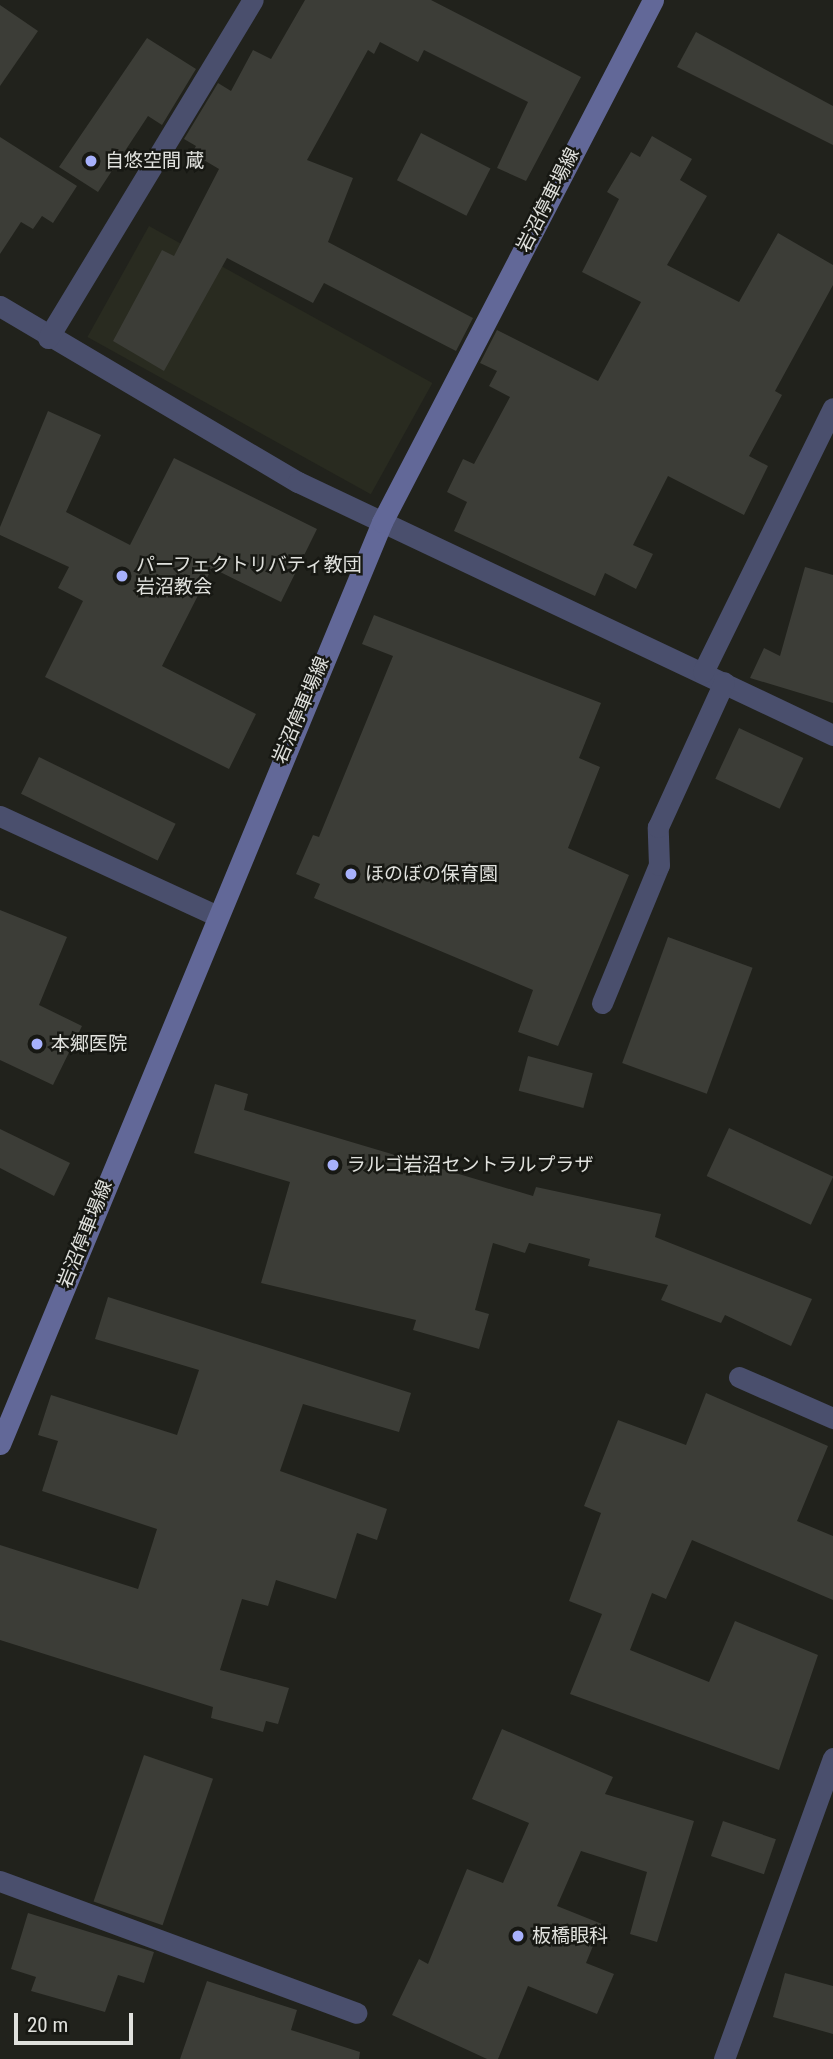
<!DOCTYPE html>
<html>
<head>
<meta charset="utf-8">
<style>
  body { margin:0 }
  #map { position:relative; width:833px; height:2059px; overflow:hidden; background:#21221c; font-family:"Roboto Condensed","Noto Sans JP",sans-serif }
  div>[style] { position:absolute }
  .built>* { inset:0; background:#292b20; transform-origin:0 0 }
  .building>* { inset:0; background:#3c3d37; transform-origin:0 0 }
  .lane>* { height:21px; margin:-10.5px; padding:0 10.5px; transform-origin:10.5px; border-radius:10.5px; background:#4a4f6d }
  .street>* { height:21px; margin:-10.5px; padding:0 10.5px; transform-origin:10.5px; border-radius:10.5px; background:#4a4f6d }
  .secondary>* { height:21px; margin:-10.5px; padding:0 10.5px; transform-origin:10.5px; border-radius:10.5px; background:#626898 }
  .dots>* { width:19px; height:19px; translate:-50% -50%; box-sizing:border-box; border:4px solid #171813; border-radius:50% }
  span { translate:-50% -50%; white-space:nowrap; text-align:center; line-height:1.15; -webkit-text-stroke:5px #171813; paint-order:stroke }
  .poi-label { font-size:19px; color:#e0e1dd }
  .left { translate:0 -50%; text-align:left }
  .street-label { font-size:19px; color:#e0e1dd }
  .scale { position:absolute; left:14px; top:2013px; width:119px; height:32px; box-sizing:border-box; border:4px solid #e0e1dd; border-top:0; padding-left:9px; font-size:21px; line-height:24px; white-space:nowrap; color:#e0e1dd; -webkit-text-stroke:5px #171813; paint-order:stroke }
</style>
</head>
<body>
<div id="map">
  <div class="built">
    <i style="left:149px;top:226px;width:324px;height:127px;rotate:29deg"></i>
  </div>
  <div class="building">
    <i style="clip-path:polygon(305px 0,431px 0,581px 77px,526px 181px,497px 168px,528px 102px,424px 50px,418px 62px,380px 42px,374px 54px,368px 50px,307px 160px,353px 178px,328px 242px,473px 318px,456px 351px,324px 283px,313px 303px,227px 258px,164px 371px,113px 341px,162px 250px,174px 256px,219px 169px,192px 153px,196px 146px,184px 139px,218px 83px,231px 91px,253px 50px,271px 59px)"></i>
    <i style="clip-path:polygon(0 5px,38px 31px,0 86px)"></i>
    <i style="clip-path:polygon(696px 32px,833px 106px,833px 145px,677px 67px)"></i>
    <i style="clip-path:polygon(147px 38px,196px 69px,162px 125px,148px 116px,98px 192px,59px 167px)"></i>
    <i style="left:421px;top:133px;width:78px;height:53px;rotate:27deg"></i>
    <i style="clip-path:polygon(652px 136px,692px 159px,680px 180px,707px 196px,667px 265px,739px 302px,778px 233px,833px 265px,833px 285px,775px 391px,782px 395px,749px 456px,768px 466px,744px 515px,668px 476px,633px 545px,653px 554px,636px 589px,605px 573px,595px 596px,454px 531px,467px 502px,447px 492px,463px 459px,474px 464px,510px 397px,489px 386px,497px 371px,480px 363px,497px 330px,598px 381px,641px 302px,582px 272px,619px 199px,607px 192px,631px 152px,640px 157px)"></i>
    <i style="clip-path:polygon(0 137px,77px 186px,53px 223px,42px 216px,33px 229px,21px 222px,0 254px)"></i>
    <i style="clip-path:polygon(48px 411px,101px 435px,66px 512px,130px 545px,174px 458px,317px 529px,281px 602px,212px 568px,162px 666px,256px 714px,229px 769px,45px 677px,83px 601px,58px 588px,69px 567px,0 535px,0 527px)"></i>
    <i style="clip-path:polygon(805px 567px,833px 575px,833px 703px,750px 678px,764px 648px,780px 656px)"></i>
    <i style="clip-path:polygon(374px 615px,601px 703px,579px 758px,600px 767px,568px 848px,629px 875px,558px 1046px,518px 1032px,533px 990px,314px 898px,320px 884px,296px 874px,313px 835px,319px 837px,393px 656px,362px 644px)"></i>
    <i style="left:739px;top:728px;width:71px;height:56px;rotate:25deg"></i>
    <i style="left:39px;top:757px;width:152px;height:41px;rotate:26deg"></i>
    <i style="clip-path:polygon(0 910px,67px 937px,39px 1005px,82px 1026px,53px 1085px,0 1060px)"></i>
    <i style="left:668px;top:937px;width:90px;height:134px;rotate:20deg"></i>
    <i style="left:528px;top:1056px;width:67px;height:36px;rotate:15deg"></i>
    <i style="clip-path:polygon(215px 1084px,248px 1094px,244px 1110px,533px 1196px,536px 1187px,661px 1214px,655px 1237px,812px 1299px,791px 1346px,725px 1315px,721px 1323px,661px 1300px,668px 1285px,588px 1266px,590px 1259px,529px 1243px,525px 1253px,493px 1243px,475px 1310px,489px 1314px,479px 1349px,413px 1330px,416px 1320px,261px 1283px,290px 1182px,194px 1153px)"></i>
    <i style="left:729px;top:1128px;width:115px;height:53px;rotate:25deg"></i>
    <i style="clip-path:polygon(0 1129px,70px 1163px,54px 1196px,0 1168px)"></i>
    <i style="clip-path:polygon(108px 1297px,411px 1393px,399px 1432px,303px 1404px,280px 1471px,387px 1509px,377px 1540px,357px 1533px,336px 1599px,276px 1580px,268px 1606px,242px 1599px,220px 1670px,289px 1688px,278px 1724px,266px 1721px,263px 1732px,211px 1718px,213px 1707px,0 1640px,0 1545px,138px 1589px,157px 1529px,42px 1491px,58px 1441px,38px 1435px,51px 1395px,177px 1435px,199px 1370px,95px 1339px)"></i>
    <i style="clip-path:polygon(706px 1393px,828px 1446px,797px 1521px,833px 1536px,833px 1600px,692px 1540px,666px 1599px,652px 1593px,630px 1650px,709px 1682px,735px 1621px,818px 1655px,779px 1770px,570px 1694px,602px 1614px,569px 1601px,601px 1513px,584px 1506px,618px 1420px,686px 1445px)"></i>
    <i style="clip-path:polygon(502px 1729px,613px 1777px,605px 1794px,694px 1821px,657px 1942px,630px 1934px,647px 1872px,581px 1851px,557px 1906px,602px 1924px,586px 1963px,614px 1974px,597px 2014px,528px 1986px,498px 2059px,487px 2059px,392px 2015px,419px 1959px,428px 1964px,467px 1869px,503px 1883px,529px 1823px,472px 1799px)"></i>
    <i style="left:144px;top:1755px;width:73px;height:155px;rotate:19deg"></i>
    <i style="left:723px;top:1821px;width:56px;height:37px;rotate:19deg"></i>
    <i style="clip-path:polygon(28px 1913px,154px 1952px,144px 1983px,118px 1975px,105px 2012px,31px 1991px,36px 1977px,11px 1969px)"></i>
    <i style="clip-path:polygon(785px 1973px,833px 1986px,833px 2034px,773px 2017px)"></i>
    <i style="clip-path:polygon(207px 1981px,297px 2010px,291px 2030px,360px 2052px,359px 2059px,180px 2059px)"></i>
  </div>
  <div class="lane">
    <i style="left:0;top:1881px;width:380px;rotate:20.3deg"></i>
  </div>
  <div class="street">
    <i style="left:0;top:306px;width:346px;rotate:30.6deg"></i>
    <i style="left:298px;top:482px;width:592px;rotate:25.31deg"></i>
    <i style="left:48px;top:338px;width:395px;rotate:-58.8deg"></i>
    <i style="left:703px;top:672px;width:294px;rotate:-63.8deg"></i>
    <i style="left:0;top:816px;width:237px;rotate:24.7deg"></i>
    <i style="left:602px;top:1003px;width:149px;rotate:-67.6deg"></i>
    <i style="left:659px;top:865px;width:38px;rotate:-92deg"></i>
    <i style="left:658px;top:827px;width:159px;rotate:-65.5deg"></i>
    <i style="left:739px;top:1377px;width:103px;rotate:23.6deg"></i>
    <i style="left:724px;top:2059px;width:320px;rotate:-70.1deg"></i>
  </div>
  <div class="secondary">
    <i style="left:0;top:1444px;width:998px;rotate:-67.49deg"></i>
    <i style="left:382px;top:522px;width:588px;rotate:-62.56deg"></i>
  </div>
  <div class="dots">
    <i style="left:91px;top:161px;background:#a7b1fc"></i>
    <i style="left:122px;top:576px;background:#a7b1fc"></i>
    <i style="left:351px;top:874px;background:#a7b1fc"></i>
    <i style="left:37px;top:1044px;background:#a7b1fc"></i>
    <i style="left:333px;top:1165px;background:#a7b1fc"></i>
    <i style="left:518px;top:1936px;background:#a7b1fc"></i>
  </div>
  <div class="poi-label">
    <span class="left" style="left:105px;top:161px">自悠空間 蔵</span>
    <span class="left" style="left:136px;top:576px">パーフェクトリバティ教団<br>岩沼教会</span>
    <span class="left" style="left:365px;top:874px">ほのぼの保育園</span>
    <span class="left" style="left:51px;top:1044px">本郷医院</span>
    <span class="left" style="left:347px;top:1165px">ラルゴ岩沼セントラルプラザ</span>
    <span class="left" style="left:532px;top:1936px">板橋眼科</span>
  </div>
  <div class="street-label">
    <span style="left:548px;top:200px;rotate:-63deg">岩沼停車場線</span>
    <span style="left:301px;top:710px;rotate:-67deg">岩沼停車場線</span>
    <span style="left:85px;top:1234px;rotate:-68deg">岩沼停車場線</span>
  </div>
  <div class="scale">20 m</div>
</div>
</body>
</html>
